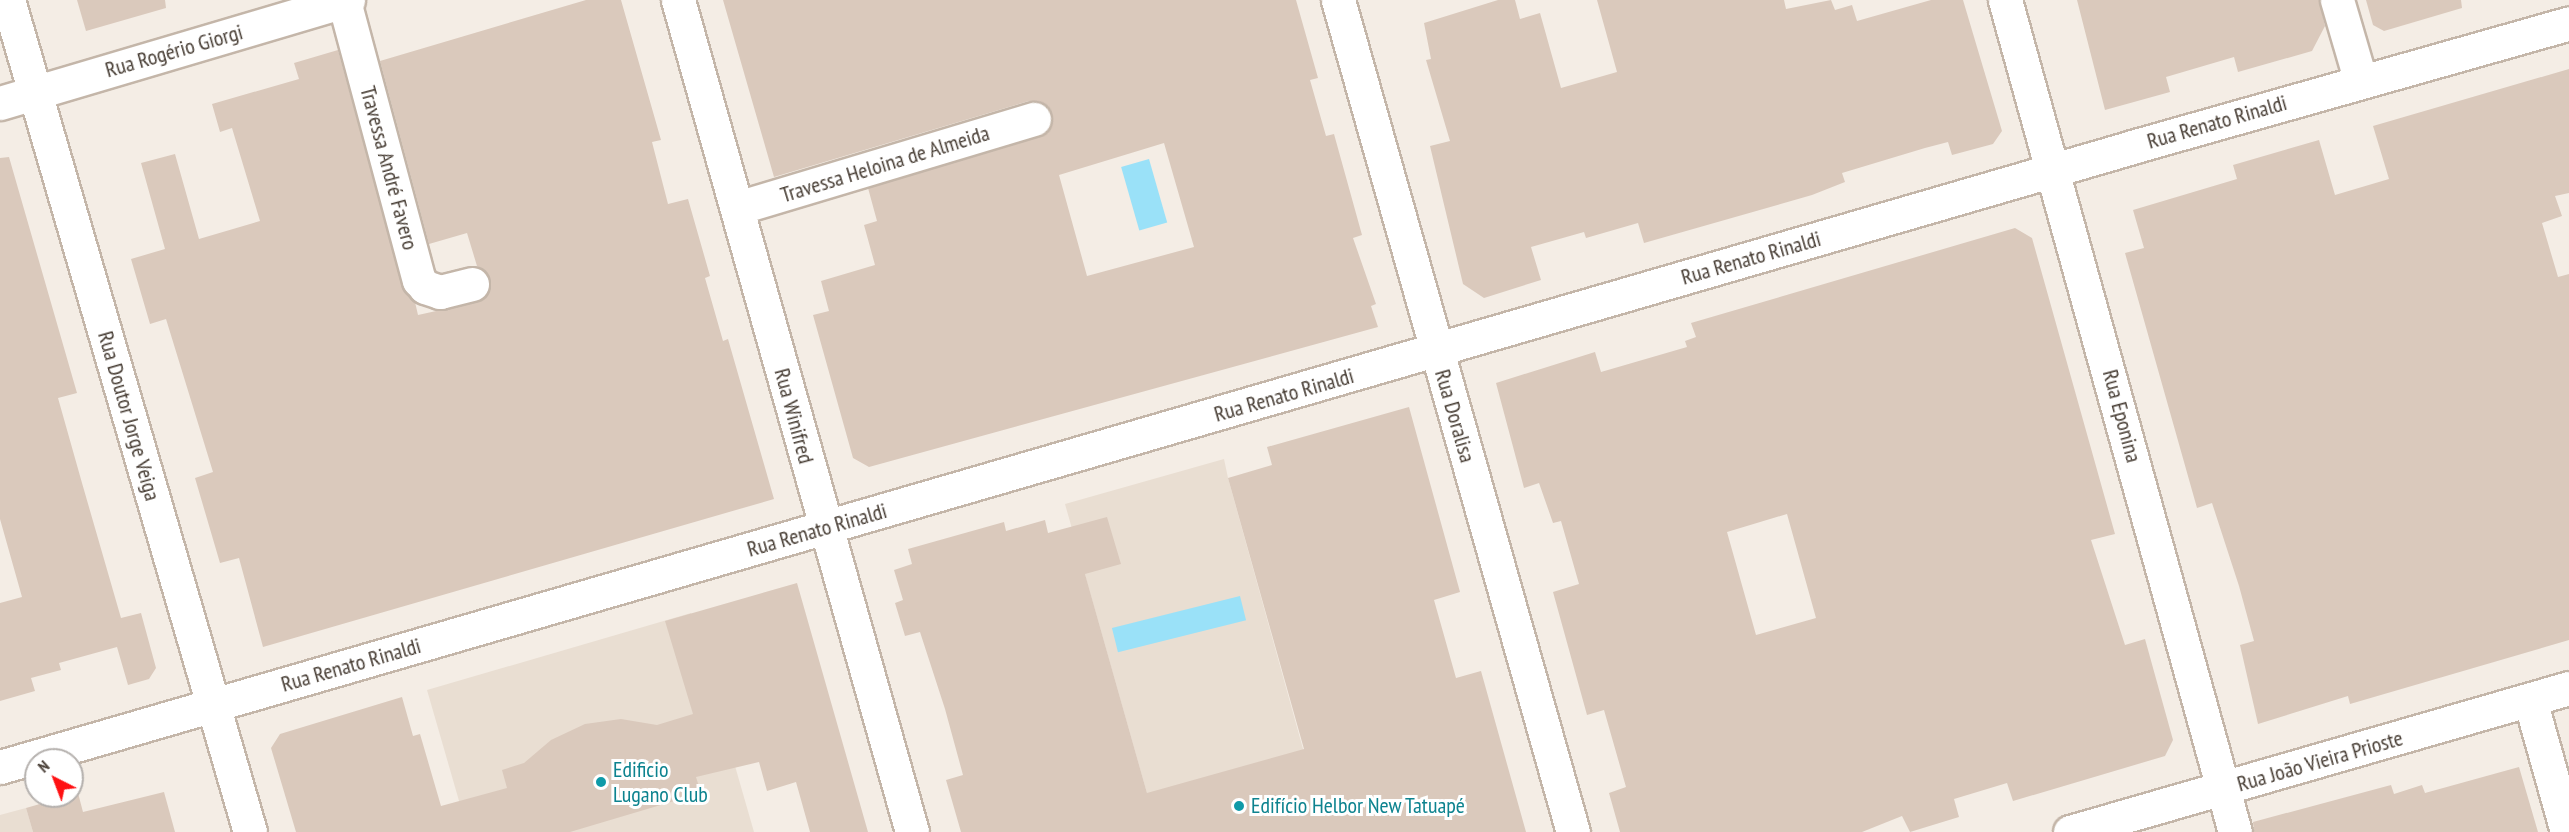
<!DOCTYPE html>
<html>
<head>
<meta charset="utf-8">
<style>
  body { margin:0 }
  #map { position:relative; width:2569px; height:832px; overflow:hidden; background:#f4ede5; font-family:"PT Sans Narrow",sans-serif }
  div>[style] { position:absolute }
  .residential>* { inset:0; background:#e9ded2 }
  .water>* { inset:0; background:#9ae1f8; transform-origin:0 0 }
  .building>* { inset:0; background:#dac9bc }
  .roads { filter:drop-shadow(2px 0 #c4b6a9) drop-shadow(-2px 0 #c4b6a9) drop-shadow(0 2px #c4b6a9) drop-shadow(0 -2px #c4b6a9) }
  .minor>* { height:33px; margin:-16.5px; padding:0 16.5px; transform-origin:16.5px; border-radius:16.5px; background:#fff }
  .dots>* { width:16px; height:16px; translate:-50% -50%; box-sizing:border-box; border:3px solid #fff; border-radius:50% }
  span { translate:-50% -50%; white-space:nowrap; text-align:center; line-height:1.15; -webkit-text-stroke:6px #fff; paint-order:stroke }
  .street-label { font-size:22px; color:#473d34 }
  .culture-label { font-size:22px; color:#0d838f }
  .left { translate:0 -50%; text-align:left }
  .north { position:absolute; left:24px; top:748px; width:60px; height:60px; box-sizing:border-box; background:#fff; border:2px solid #b5b1ae; border-radius:50%; rotate:318deg; font-size:16px; font-weight:700; line-height:24px; text-align:center; color:#473d34 }
  .north::after { content:''; display:block; margin:auto; width:21px; height:27px; background:#ff1113; clip-path:polygon(50% 0,100% 100%,50% 72%,0 100%) }
</style>
</head>
<body>
<div id="map">
  <div class="residential">
    <i style="clip-path:polygon(1224px 459px,1228px 478px,1326px 832px,1158px 832px,1065px 504px)"></i>
    <i style="clip-path:polygon(691px 613px,754px 832px,468px 832px,427px 690px)"></i>
    <i style="clip-path:polygon(26px 808px,33px 832px,0 832px,0 815px)"></i>
  </div>
  <div class="water">
    <i style="left:1149px;top:159px;width:66px;height:29px;rotate:74deg"></i>
    <i style="left:1240px;top:596px;width:25px;height:132px;rotate:76deg"></i>
  </div>
  <div class="building">
    <i style="clip-path:polygon(77px 0,165px 0,166px 8px,86px 31px)"></i>
    <i style="clip-path:polygon(586px 0,621px 0,661px 140px,652px 142px,668px 204px,688px 199px,710px 276px,705px 278px,723px 341px,728px 339px,774px 499px,263px 647px,239px 558px,220px 563px,195px 478px,213px 472px,166px 319px,150px 324px,131px 259px,165px 249px,141px 163px,175px 154px,199px 239px,260px 221px,232px 128px,220px 132px,212px 104px,299px 79px,294px 63px,338px 50px,404px 292px,415px 302px,418px 315px,477px 302px,485px 297px,490px 280px,477px 266px,467px 233px,429px 244px,380px 61px)"></i>
    <i style="clip-path:polygon(evenodd,723px 0,1296px 0,1318px 78px,1310px 80px,1326px 136px,1334px 134px,1362px 235px,1353px 238px,1376px 304px,1371px 306px,1378px 327px,869px 467px,853px 458px,813px 315px,829px 311px,821px 281px,875px 265px,864px 225px,877px 221px,868px 188px,1039px 137px,1052px 124px,1052px 113px,1039px 101px,1029px 101px,774px 177px,723px 0,1164px 143px,1194px 247px,1087px 276px,1059px 175px,1164px 143px)"></i>
    <i style="clip-path:polygon(1498px 0,1515px 0,1520px 19px,1540px 13px,1561px 88px,1617px 72px,1597px 0,1784px 0,1786px 9px,1831px 0,1835px 10px,1852px 5px,1857px 21px,1931px 0,1963px 0,2002px 131px,1993px 144px,1952px 155px,1948px 142px,1925px 148px,1842px 173px,1845px 182px,1812px 195px,1644px 243px,1638px 223px,1586px 238px,1584px 232px,1531px 247px,1541px 280px,1484px 298px,1463px 284px,1430px 146px,1450px 141px,1426px 60px,1431px 59px,1424px 23px)"></i>
    <i style="clip-path:polygon(2077px 0,2319px 0,2325px 26px,2312px 51px,2238px 72px,2234px 57px,2166px 77px,2170px 92px,2105px 110px)"></i>
    <i style="clip-path:polygon(2366px 0,2461px 0,2462px 8px,2384px 31px,2373px 25px)"></i>
    <i style="clip-path:polygon(2569px 69px,2569px 193px,2555px 196px,2562px 216px,2542px 223px,2558px 277px,2569px 274px,2569px 640px,2350px 704px,2348px 696px,2258px 724px,2240px 645px,2254px 641px,2239px 586px,2212px 503px,2197px 508px,2125px 253px,2144px 248px,2133px 210px,2237px 179px,2233px 165px,2319px 140px,2335px 195px,2389px 179px,2373px 126px)"></i>
    <i style="clip-path:polygon(9px 157px,77px 393px,58px 398px,82px 483px,121px 618px,141px 613px,156px 668px,149px 679px,128px 685px,117px 647px,59px 663px,61px 670px,31px 678px,35px 691px,0 701px,0 603px,22px 597px,0 519px,0 158px)"></i>
    <i style="clip-path:polygon(evenodd,2015px 228px,2032px 238px,2115px 534px,2091px 540px,2125px 645px,2145px 639px,2173px 740px,2165px 756px,2013px 801px,2007px 783px,1954px 799px,1959px 817px,1910px 832px,1902px 816px,1862px 832px,1620px 832px,1609px 793px,1626px 787px,1604px 710px,1587px 715px,1553px 592px,1579px 584px,1561px 521px,1553px 523px,1539px 483px,1524px 488px,1496px 383px,1595px 352px,1601px 372px,1687px 347px,1685px 341px,1696px 337px,1691px 323px,2015px 228px,1787px 514px,1816px 618px,1756px 635px,1727px 532px,1787px 514px)"></i>
    <i style="clip-path:polygon(1409px 407px,1460px 592px,1434px 600px,1456px 678px,1481px 671px,1526px 832px,961px 832px,946px 780px,963px 775px,945px 709px,920px 632px,905px 636px,895px 603px,903px 600px,894px 570px,912px 564px,908px 549px,1004px 522px,1006px 531px,1045px 520px,1048px 533px,1107px 517px,1121px 564px,1085px 574px,1147px 793px,1304px 749px,1228px 478px,1272px 465px,1267px 447px)"></i>
    <i style="clip-path:polygon(797px 583px,868px 832px,810px 832px,796px 782px,767px 791px,759px 762px,696px 777px,701px 793px,570px 832px,296px 832px,271px 748px,280px 734px,402px 697px,413px 736px,420px 734px,441px 806px,507px 788px,502px 770px,524px 763px,551px 740px,585px 724px,621px 719px,657px 725px,693px 714px,665px 621px)"></i>
    <i style="clip-path:polygon(2519px 767px,2538px 832px,2254px 832px,2253px 822px,2391px 785px,2394px 794px,2422px 785px,2425px 793px)"></i>
    <i style="clip-path:polygon(164px 792px,175px 832px,33px 832px,26px 808px,78px 793px,83px 812px)"></i>
  </div>
  <div class="roads">
    <div class="minor">
      <i style="left:8px;top:0;width:866px;rotate:73.78deg"></i>
      <i style="left:678px;top:0;width:864px;rotate:74.29deg"></i>
      <i style="left:1338px;top:0;width:865px;rotate:74.23deg"></i>
      <i style="left:2005px;top:0;width:863px;rotate:74.55deg"></i>
      <i style="left:2337px;top:0;width:85px;rotate:73.7deg"></i>
      <i style="left:344px;top:1px;width:289px;rotate:75deg"></i>
      <i style="left:419px;top:280px;width:9px;rotate:49deg"></i>
      <i style="left:425px;top:287px;width:16px;rotate:18deg"></i>
      <i style="left:440px;top:292px;width:33px;rotate:-14deg"></i>
      <i style="left:0;top:103px;width:363px;rotate:-16.5deg"></i>
      <i style="left:737px;top:208px;width:310px;rotate:-16.7deg"></i>
      <i style="left:2530px;top:700px;width:137px;rotate:74.3deg"></i>
      <i style="left:0;top:767px;width:2220px;rotate:-16.21deg"></i>
      <i style="left:2132px;top:147px;width:454px;rotate:-15.8deg"></i>
      <i style="left:2070px;top:832px;width:519px;rotate:-16.1deg"></i>
    </div>
  </div>
  <div class="dots">
    <i style="left:601px;top:782px;background:#0f9aa8"></i>
    <i style="left:1239px;top:806px;background:#0f9aa8"></i>
  </div>
  <div class="street-label">
    <span style="left:174px;top:51px;rotate:-16deg">Rua Rogério Giorgi</span>
    <span style="left:2217px;top:122px;rotate:-16deg">Rua Renato Rinaldi</span>
    <span style="left:885px;top:164px;rotate:-17deg">Travessa Heloina de Almeida</span>
    <span style="left:389px;top:168px;rotate:75deg">Travessa André Favero</span>
    <span style="left:1751px;top:258px;rotate:-16deg">Rua Renato Rinaldi</span>
    <span style="left:1284px;top:395px;rotate:-16deg">Rua Renato Rinaldi</span>
    <span style="left:129px;top:416px;rotate:74deg">Rua Doutor Jorge Veiga</span>
    <span style="left:794px;top:416px;rotate:75deg">Rua Winifred</span>
    <span style="left:1455px;top:416px;rotate:74deg">Rua Doralisa</span>
    <span style="left:2122px;top:416px;rotate:75deg">Rua Eponina</span>
    <span style="left:817px;top:530px;rotate:-16deg">Rua Renato Rinaldi</span>
    <span style="left:351px;top:665px;rotate:-16deg">Rua Renato Rinaldi</span>
    <span style="left:2320px;top:761px;rotate:-16deg">Rua João Vieira Prioste</span>
  </div>
  <div class="culture-label">
    <span class="left" style="left:613px;top:782px">Edificio<br>Lugano Club</span>
    <span class="left" style="left:1251px;top:806px">Edifício Helbor New Tatuapé</span>
  </div>
  <div class="north">N</div>
</div>
</body>
</html>
